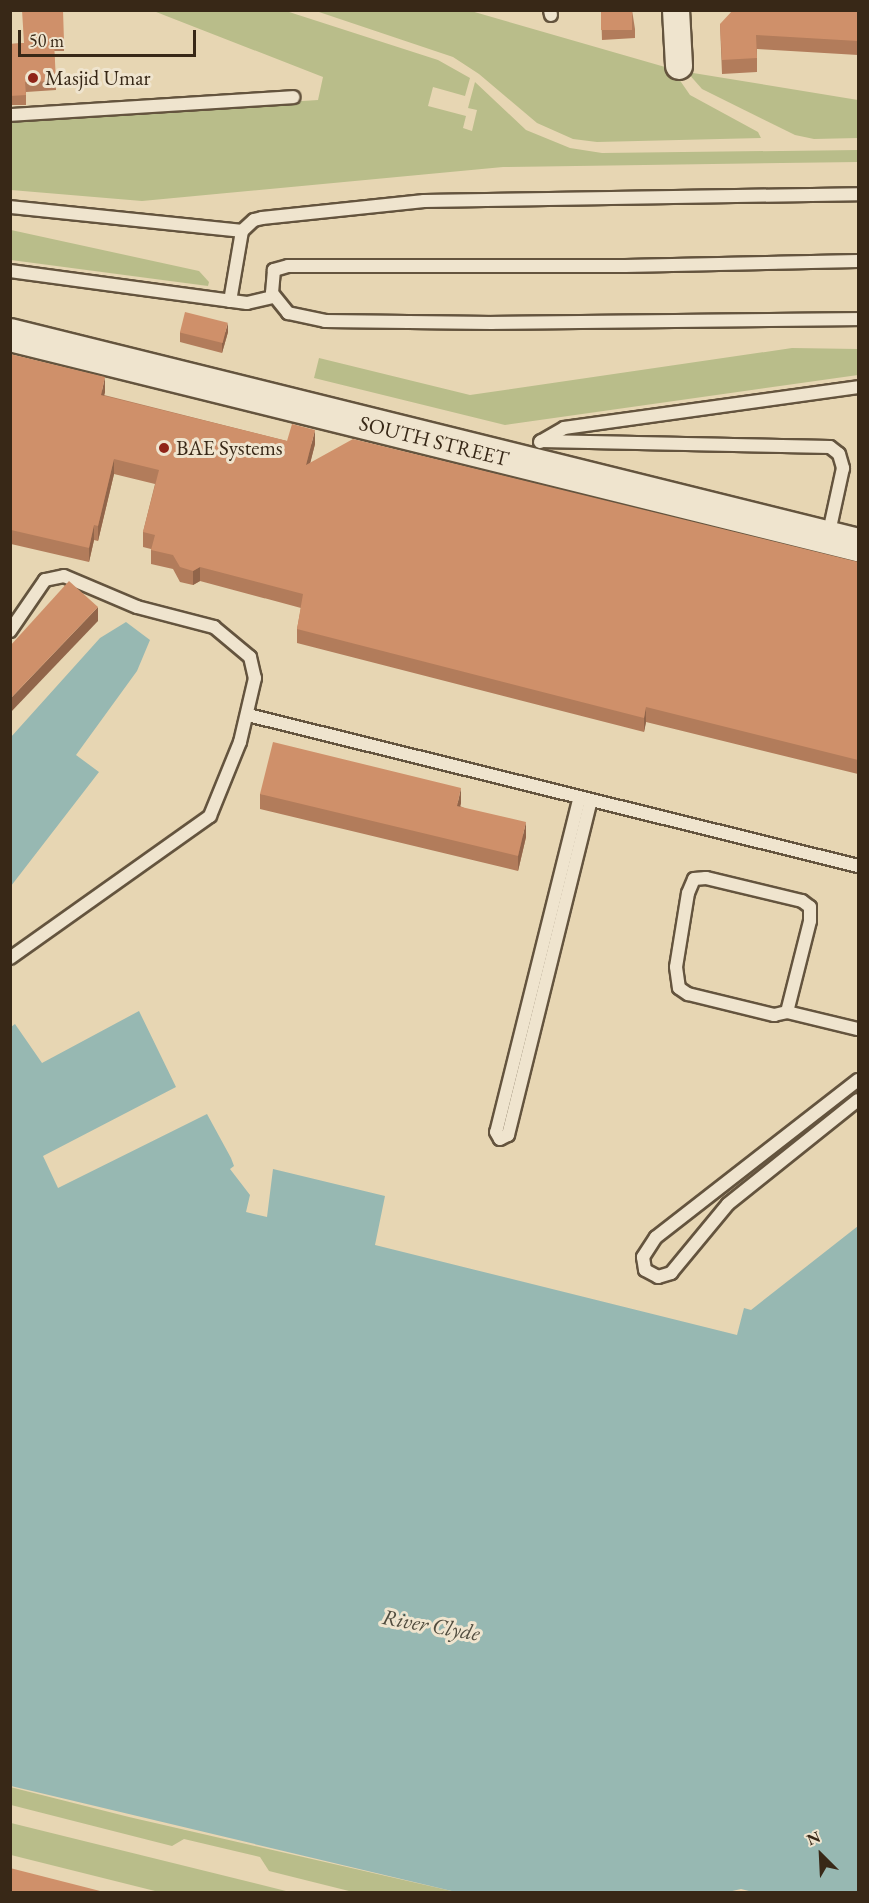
<!DOCTYPE html>
<html>
<head>
<meta charset="utf-8">
<style>
  body { margin:0 }
  #map { position:relative; width:869px; height:1903px; overflow:hidden; background:#e7d6b3; font-family:"EB Garamond",serif }
  div>[style] { position:absolute }
  .green>* { inset:0; background:#b9bd8a }
  .water>* { inset:0; background:#97b8b2 }
  .roads { filter:drop-shadow(2px 0 #64543e) drop-shadow(-2px 0 #64543e) drop-shadow(0 2px #64543e) drop-shadow(0 -2px #64543e) }
  .service>* { height:12px; margin:-6px; padding:0 6px; transform-origin:6px; border-radius:6px; background:#efe4ce }
  .minor>* { height:26px; margin:-13px; padding:0 13px; transform-origin:13px; border-radius:13px; background:#efe4ce }
  .tertiary>* { height:32px; margin:-16px; padding:0 16px; transform-origin:16px; border-radius:16px; background:#efe4ce }
  .wall>* { inset:0; background:#b27c5b }
  .shaded-wall>* { inset:0; background:#91654a }
  .building>* { inset:0; background:#cf906a; transform-origin:0 0 }
  .dots>* { width:16px; height:16px; translate:-50% -50%; box-sizing:border-box; border:3px solid #efe4ce; border-radius:50% }
  span { translate:-50% -50%; white-space:nowrap; text-align:center; line-height:1.15; -webkit-text-stroke:6px #efe4ce; paint-order:stroke }
  .poi-label { font-size:21px; color:#382817 }
  .left { translate:0 -50%; text-align:left }
  .street-label { font-size:21px; color:#382817 }
  .water-label { font-size:22px; color:#504c3e; font-style:italic }
  .frame { position:absolute; inset:0; border:12px solid #382817; pointer-events:none }
  .north { position:absolute; left:791px; top:1825px; width:60px; height:60px; -webkit-text-stroke:4px #efe4ce; paint-order:stroke; rotate:336deg; font-size:16px; font-weight:700; line-height:24px; text-align:center; color:#382817 }
  .north::after { content:''; display:block; margin:auto; width:21px; height:27px; background:#382817; clip-path:polygon(50% 0,100% 100%,50% 72%,0 100%) }
  .scale { position:absolute; left:18px; top:30px; width:178px; height:27px; box-sizing:border-box; border:3px solid #382817; border-top:0; padding-left:8px; font-size:18px; line-height:21px; white-space:nowrap; color:#382817; -webkit-text-stroke:4px #efe4ce; paint-order:stroke }
</style>
</head>
<body>
<div id="map">
  <div class="green">
    <i style="clip-path:polygon(151px 10px,286px 11px,438px 60px,470px 78px,465px 96px,433px 87px,428px 106px,466px 116px,463px 128px,472px 131px,477px 110px,468px 108px,475px 82px,526px 130px,570px 148px,602px 153px,858px 150px,858px 162px,503px 167px,142px 201px,11px 190px,11px 120px,318px 100px,323px 77px)"></i>
    <i style="clip-path:polygon(316px 11px,471px 11px,672px 69px,690px 95px,758px 132px,761px 138px,597px 142px,573px 139px,537px 123px,479px 74px,453px 57px)"></i>
    <i style="clip-path:polygon(687px 72px,858px 100px,858px 138px,814px 139px,795px 135px,702px 89px)"></i>
    <i style="clip-path:polygon(11px 230px,199px 271px,209px 282px,208px 286px,11px 260px)"></i>
    <i style="clip-path:polygon(792px 348px,858px 349px,858px 375px,505px 425px,314px 378px,319px 358px,470px 395px)"></i>
    <i style="clip-path:polygon(10px 1787px,129px 1817px,456px 1892px,353px 1892px,269px 1871px,260px 1857px,184px 1839px,172px 1846px,11px 1805px)"></i>
    <i style="clip-path:polygon(10px 1823px,11px 1823px,290px 1892px,159px 1892px,11px 1855px)"></i>
  </div>
  <div class="water">
    <i style="clip-path:polygon(126px 622px,150px 640px,137px 671px,76px 755px,99px 772px,11px 886px,11px 737px,100px 638px)"></i>
    <i style="clip-path:polygon(139px 1011px,176px 1087px,43px 1156px,58px 1188px,207px 1114px,231px 1158px,234px 1166px,230px 1169px,250px 1195px,246px 1212px,267px 1217px,273px 1169px,385px 1196px,375px 1245px,737px 1335px,744px 1308px,751px 1310px,858px 1226px,858px 1892px,753px 1892px,741px 1889px,728px 1892px,456px 1892px,11px 1786px,11px 1027px,15px 1024px,42px 1063px)"></i>
  </div>
  <div class="roads">
    <div class="service">
      <i style="left:550px;top:10px;width:5px;rotate:79deg"></i>
      <i style="left:10px;top:115px;width:284px;rotate:-3.6deg"></i>
      <i style="left:10px;top:207px;width:233px;rotate:5.9deg"></i>
      <i style="left:242px;top:231px;width:71px;rotate:99.7deg"></i>
      <i style="left:242px;top:231px;width:16px;rotate:-43deg"></i>
      <i style="left:254px;top:220px;width:8px;rotate:-14deg"></i>
      <i style="left:262px;top:218px;width:163px;rotate:-6deg"></i>
      <i style="left:424px;top:201px;width:434px;rotate:-0.9deg"></i>
      <i style="left:858px;top:261px;width:233px;rotate:178.8deg"></i>
      <i style="left:625px;top:266px;width:337px;rotate:180deg"></i>
      <i style="left:288px;top:266px;width:15px;rotate:164deg"></i>
      <i style="left:274px;top:270px;width:23px;rotate:95deg"></i>
      <i style="left:272px;top:293px;width:26px;rotate:51deg"></i>
      <i style="left:288px;top:313px;width:38px;rotate:12deg"></i>
      <i style="left:325px;top:321px;width:167px;rotate:0.7deg"></i>
      <i style="left:492px;top:323px;width:366px;rotate:-0.6deg"></i>
      <i style="left:10px;top:271px;width:239px;rotate:7.7deg"></i>
      <i style="left:247px;top:303px;width:27px;rotate:-13deg"></i>
      <i style="left:541px;top:441px;width:289px;rotate:1.2deg"></i>
      <i style="left:830px;top:447px;width:11px;rotate:38deg"></i>
      <i style="left:839px;top:454px;width:15px;rotate:74deg"></i>
      <i style="left:843px;top:468px;width:71px;rotate:102.3deg"></i>
      <i style="left:540px;top:442px;width:28px;rotate:-30deg"></i>
      <i style="left:564px;top:428px;width:297px;rotate:-7.9deg"></i>
      <i style="left:10px;top:631px;width:62px;rotate:-55.5deg"></i>
      <i style="left:45px;top:580px;width:19px;rotate:-12deg"></i>
      <i style="left:64px;top:576px;width:79px;rotate:23deg"></i>
      <i style="left:137px;top:607px;width:80px;rotate:14.6deg"></i>
      <i style="left:214px;top:627px;width:47px;rotate:39.8deg"></i>
      <i style="left:250px;top:657px;width:22px;rotate:77deg"></i>
      <i style="left:255px;top:678px;width:66px;rotate:103.2deg"></i>
      <i style="left:240px;top:742px;width:80px;rotate:112.1deg"></i>
      <i style="left:210px;top:816px;width:245px;rotate:144.6deg"></i>
      <i style="left:248px;top:715px;width:628px;rotate:13.9deg"></i>
      <i style="left:579px;top:800px;width:342px;rotate:104deg"></i>
      <i style="left:496px;top:1132px;width:8px;rotate:60deg"></i>
      <i style="left:500px;top:1139px;width:9px;rotate:-27deg"></i>
      <i style="left:508px;top:1135px;width:342px;rotate:-76.1deg"></i>
      <i style="left:787px;top:1012px;width:94px;rotate:-75.8deg"></i>
      <i style="left:810px;top:921px;width:14px;rotate:-90deg"></i>
      <i style="left:810px;top:907px;width:10px;rotate:-143deg"></i>
      <i style="left:802px;top:901px;width:99px;rotate:-166.5deg"></i>
      <i style="left:706px;top:878px;width:12px;rotate:175deg"></i>
      <i style="left:694px;top:879px;width:15px;rotate:113deg"></i>
      <i style="left:688px;top:893px;width:75px;rotate:99.2deg"></i>
      <i style="left:676px;top:967px;width:21px;rotate:82deg"></i>
      <i style="left:679px;top:988px;width:11px;rotate:34deg"></i>
      <i style="left:688px;top:994px;width:89px;rotate:13.7deg"></i>
      <i style="left:774px;top:1015px;width:13px;rotate:-13deg"></i>
      <i style="left:787px;top:1012px;width:73px;rotate:13.5deg"></i>
      <i style="left:858px;top:1080px;width:256px;rotate:142.1deg"></i>
      <i style="left:656px;top:1237px;width:24px;rotate:123deg"></i>
      <i style="left:643px;top:1257px;width:13px;rotate:81deg"></i>
      <i style="left:645px;top:1270px;width:15px;rotate:28deg"></i>
      <i style="left:658px;top:1277px;width:14px;rotate:-17deg"></i>
      <i style="left:671px;top:1273px;width:89px;rotate:-50.4deg"></i>
      <i style="left:728px;top:1204px;width:166px;rotate:-38.7deg"></i>
    </div>
    <div class="minor">
      <i style="left:676px;top:10px;width:56px;rotate:86.9deg"></i>
    </div>
    <div class="tertiary">
      <i style="left:10px;top:335px;width:874px;rotate:13.91deg"></i>
    </div>
  </div>
  <div class="wall">
    <i style="clip-path:polygon(601px 10px,632px 10px,635px 29px,635px 38px,602px 40px)"></i>
    <i style="clip-path:polygon(858px 10px,858px 55px,757px 49px,757px 72px,722px 74px,720px 24px)"></i>
    <i style="clip-path:polygon(64px 41px,64px 51px,54px 51px,56px 90px,26px 92px,26px 105px,10px 105px,10px 44px)"></i>
    <i style="clip-path:polygon(180px 332px,228px 332px,222px 353px,180px 342px)"></i>
    <i style="clip-path:polygon(10px 354px,105px 392px,104px 395px,287px 441px,315px 444px,310px 463px,858px 562px,858px 774px,646px 722px,644px 732px,297px 643px,297px 629px,301px 608px,200px 581px,193px 585px,180px 582px,173px 569px,151px 564px,151px 549px,143px 547px,143px 532px,155px 484px,114px 474px,98px 541px,94px 540px,89px 562px,11px 544px)"></i>
    <i style="clip-path:polygon(260px 794px,461px 803px,460px 806px,526px 837px,518px 871px,260px 809px)"></i>
  </div>
  <div class="shaded-wall">
    <i style="clip-path:polygon(228px 323px,228px 332px,222px 353px,222px 343px)"></i>
    <i style="clip-path:polygon(105px 377px,105px 392px,101px 409px,101px 395px)"></i>
    <i style="clip-path:polygon(315px 430px,315px 444px,306px 480px,306px 465px)"></i>
    <i style="clip-path:polygon(114px 459px,114px 474px,98px 541px,98px 526px)"></i>
    <i style="clip-path:polygon(94px 525px,94px 540px,89px 562px,89px 548px)"></i>
    <i style="clip-path:polygon(11px 530px,11px 544px,10px 548px,10px 534px)"></i>
    <i style="clip-path:polygon(200px 567px,200px 581px,193px 585px,193px 571px)"></i>
    <i style="clip-path:polygon(98px 607px,98px 621px,10px 713px,10px 699px)"></i>
    <i style="clip-path:polygon(646px 707px,646px 722px,644px 732px,644px 718px)"></i>
    <i style="clip-path:polygon(461px 788px,461px 803px,457px 821px,457px 806px)"></i>
    <i style="clip-path:polygon(526px 822px,526px 837px,518px 871px,518px 856px)"></i>
  </div>
  <div class="building">
    <i style="clip-path:polygon(22px 10px,63px 10px,64px 41px,54px 42px,56px 81px,25px 82px,26px 95px,10px 96px,10px 44px,24px 43px)"></i>
    <i style="left:601px;top:10px;width:31px;height:20px"></i>
    <i style="clip-path:polygon(733px 10px,858px 10px,858px 41px,756px 35px,757px 58px,722px 60px,720px 24px)"></i>
    <i style="left:185px;top:312px;width:44px;height:21px;rotate:14deg"></i>
    <i style="clip-path:polygon(10px 354px,105px 377px,101px 395px,287px 441px,292px 424px,315px 430px,306px 465px,353px 439px,858px 562px,858px 760px,646px 707px,644px 718px,297px 629px,303px 594px,200px 567px,193px 571px,180px 567px,173px 555px,151px 550px,155px 535px,143px 532px,159px 470px,114px 459px,98px 526px,94px 525px,89px 548px,11px 530px,10px 534px)"></i>
    <i style="clip-path:polygon(69px 581px,98px 607px,10px 699px,10px 646px)"></i>
    <i style="clip-path:polygon(273px 742px,461px 788px,457px 806px,526px 822px,518px 856px,260px 794px)"></i>
    <i style="clip-path:polygon(10px 1868px,108px 1893px,10px 1893px)"></i>
  </div>
  <div class="dots">
    <i style="left:33px;top:78px;background:#8f2418"></i>
    <i style="left:164px;top:448px;background:#8f2418"></i>
  </div>
  <div class="poi-label">
    <span class="left" style="left:45px;top:78px">Masjid Umar</span>
    <span class="left" style="left:176px;top:448px">BAE Systems</span>
  </div>
  <div class="street-label">
    <span style="left:434px;top:441px;rotate:14deg">SOUTH STREET</span>
  </div>
  <div class="water-label">
    <span style="left:431px;top:1625px;rotate:10deg">River Clyde</span>
  </div>
  <div class="frame"></div>
  <div class="north">N</div>
  <div class="scale">50 m</div>
</div>
</body>
</html>
